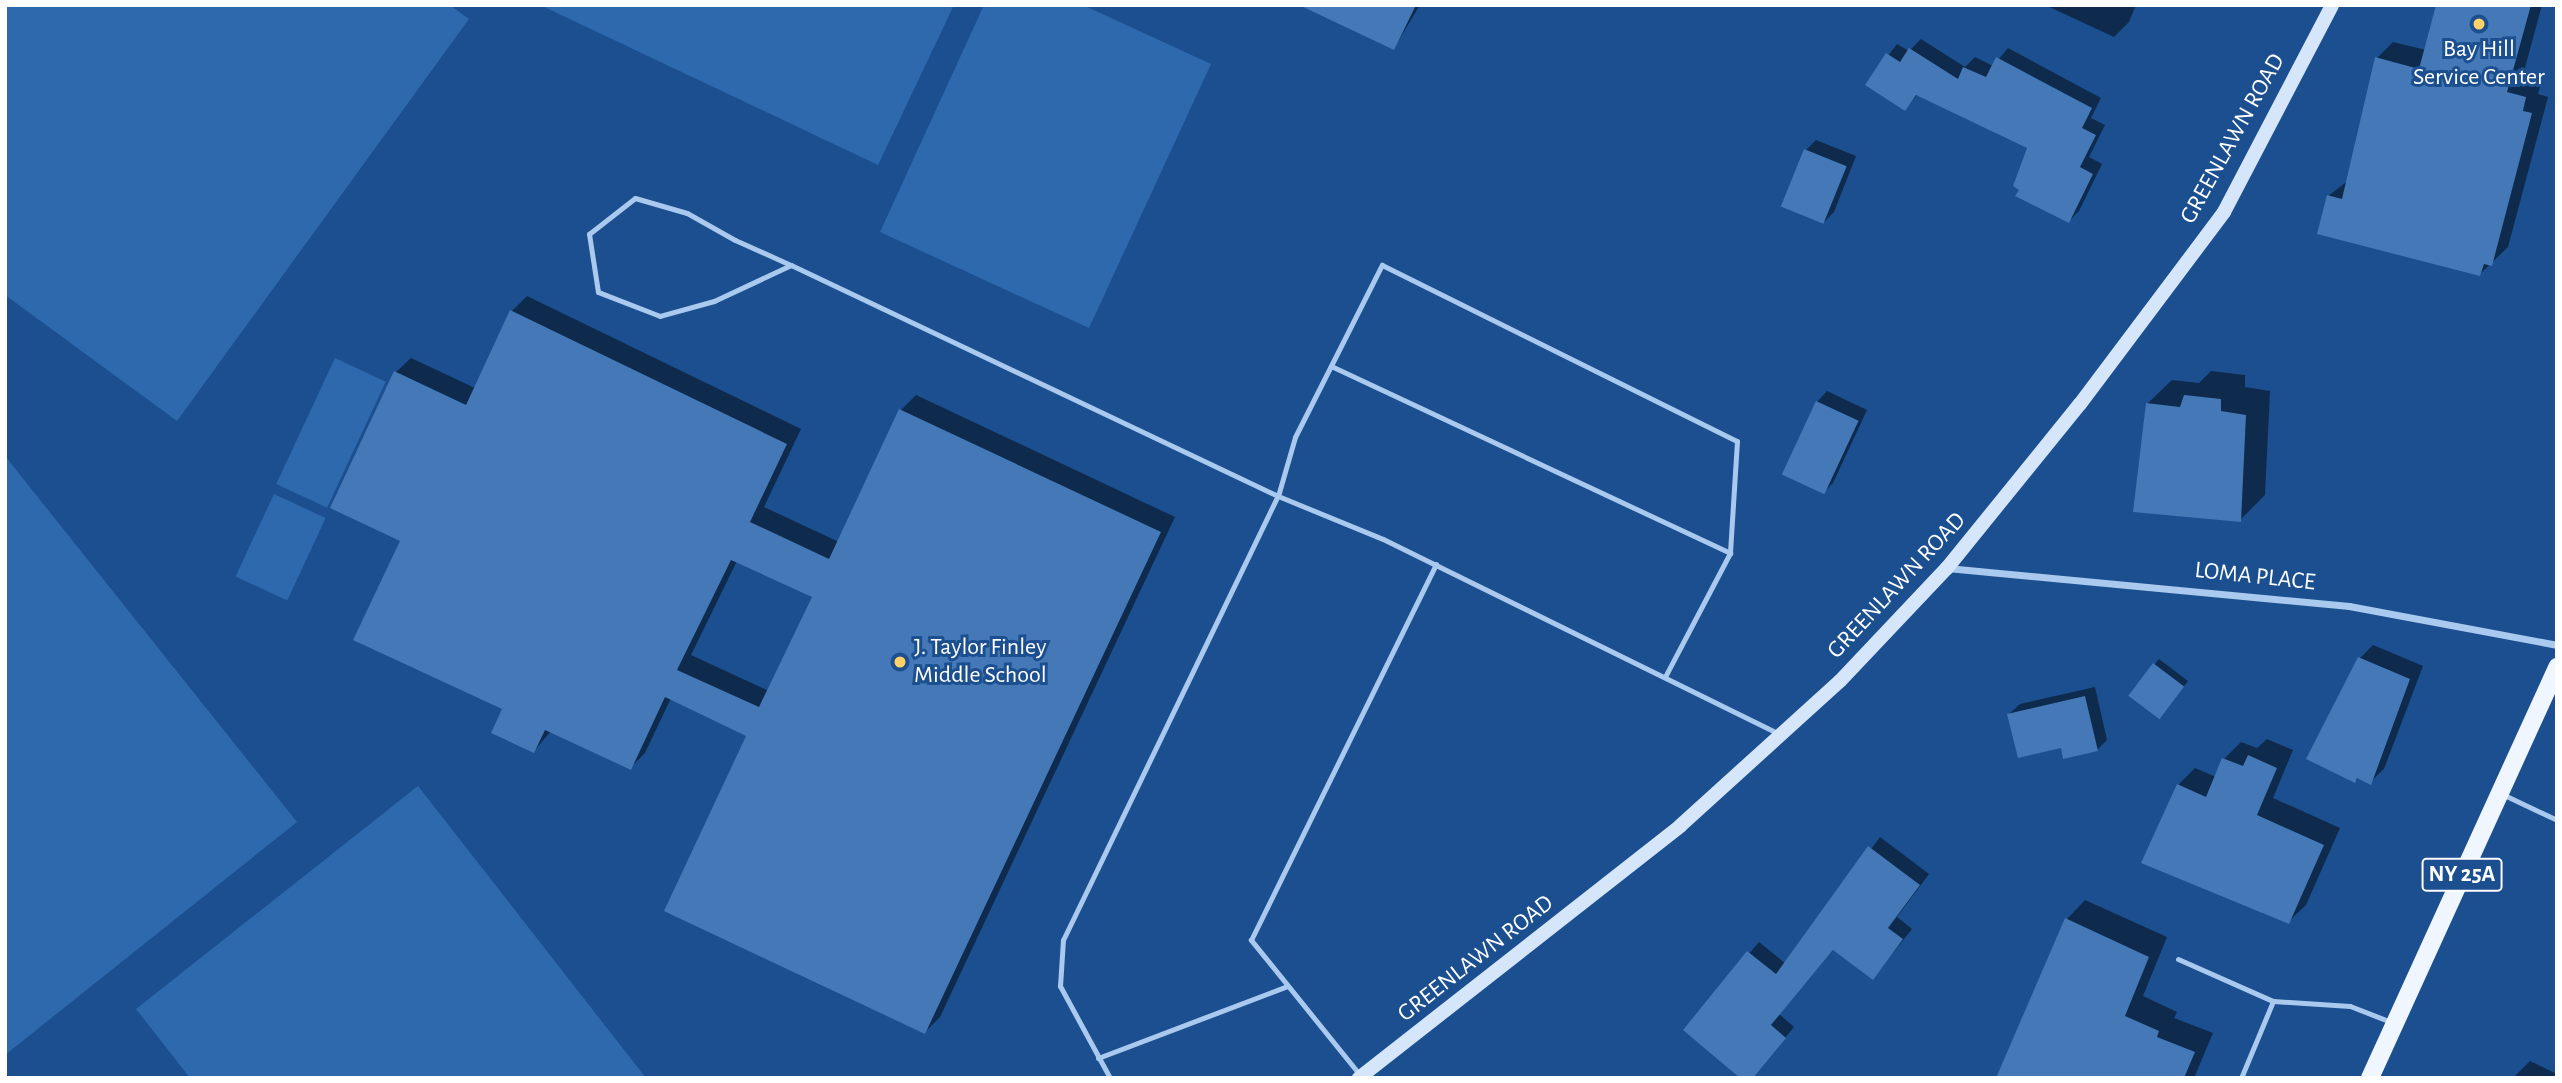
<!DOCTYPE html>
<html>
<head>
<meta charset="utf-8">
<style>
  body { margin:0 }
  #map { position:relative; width:2562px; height:1083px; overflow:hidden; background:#1b4f8f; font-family:"Alegreya Sans",sans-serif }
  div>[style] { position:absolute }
  .green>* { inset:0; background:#2e69ad; transform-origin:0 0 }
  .shadow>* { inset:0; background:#0007 }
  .building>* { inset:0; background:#4478b7; transform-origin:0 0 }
  .service>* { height:5px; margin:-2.5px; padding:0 2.5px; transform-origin:2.5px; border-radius:2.5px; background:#a9c9ee }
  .minor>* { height:7px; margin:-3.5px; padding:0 3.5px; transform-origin:3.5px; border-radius:3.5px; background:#a9c9ee }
  .secondary>* { height:14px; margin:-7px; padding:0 7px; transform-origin:7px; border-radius:7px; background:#d6e6fa }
  .primary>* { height:18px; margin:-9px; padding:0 9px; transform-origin:9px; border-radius:9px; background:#f0f6ff }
  .dots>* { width:19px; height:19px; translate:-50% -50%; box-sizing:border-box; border:4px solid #1b4f8f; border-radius:50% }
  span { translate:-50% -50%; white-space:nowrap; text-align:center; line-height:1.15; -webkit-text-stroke:6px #1b4f8f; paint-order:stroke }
  .shield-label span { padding:2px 5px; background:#1b4f8f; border:2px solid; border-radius:5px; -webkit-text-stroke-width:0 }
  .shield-label { font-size:23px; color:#fff; font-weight:700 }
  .poi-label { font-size:24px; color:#fff }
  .left { translate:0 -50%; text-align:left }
  .street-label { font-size:24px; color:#fff }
  .frame { position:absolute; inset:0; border:7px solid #fff; pointer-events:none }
</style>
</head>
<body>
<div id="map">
  <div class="green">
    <i style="clip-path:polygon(5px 5px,450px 5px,469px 19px,177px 421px,5px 295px)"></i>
    <i style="clip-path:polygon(540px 5px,954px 5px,878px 165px)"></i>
    <i style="clip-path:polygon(984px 5px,1083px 5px,1211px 64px,1089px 328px,880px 232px)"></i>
    <i style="left:335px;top:358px;width:56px;height:139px;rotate:25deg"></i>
    <i style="clip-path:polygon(5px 456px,297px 822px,5px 1055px)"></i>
    <i style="left:274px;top:494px;width:57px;height:91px;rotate:25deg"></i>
    <i style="clip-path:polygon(418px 786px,646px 1078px,190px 1078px,136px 1009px)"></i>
  </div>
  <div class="shadow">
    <i style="clip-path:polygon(1355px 5px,1420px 5px,1394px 48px)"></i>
    <i style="clip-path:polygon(2045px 5px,2136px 5px,2129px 22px,2114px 37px)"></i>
    <i style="clip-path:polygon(2438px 5px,2542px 5px,2523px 75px,2542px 80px,2538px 94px,2548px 97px,2508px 247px,2480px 274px,2328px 196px,2349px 180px,2377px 58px,2393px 42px,2426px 50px)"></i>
    <i style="clip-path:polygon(1921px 39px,1965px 67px,1975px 57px,1993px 66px,2008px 48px,2101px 98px,2091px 118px,2105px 125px,2089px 157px,2102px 164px,2079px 211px,2069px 221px,2030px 147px,1918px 94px,1905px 109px,1867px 84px,1897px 44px,1909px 51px)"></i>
    <i style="clip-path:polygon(1816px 140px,1856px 156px,1834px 212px,1824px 222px,1806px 150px)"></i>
    <i style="clip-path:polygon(evenodd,527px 296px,801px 429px,764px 507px,839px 542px,901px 410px,916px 395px,1175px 517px,940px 1017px,925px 1032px,749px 735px,671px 698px,645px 753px,630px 768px,551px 731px,534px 751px,504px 709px,396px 372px,411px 358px,475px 388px,512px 311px,527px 296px,737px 561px,814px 596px,769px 691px,691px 655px,737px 561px)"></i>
    <i style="clip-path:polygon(2211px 371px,2245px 375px,2245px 387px,2270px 391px,2265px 495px,2240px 520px,2147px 404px,2172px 380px,2199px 383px)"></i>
    <i style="clip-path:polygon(1827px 391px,1867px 410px,1833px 483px,1823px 493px,1783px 474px,1817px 402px)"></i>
    <i style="clip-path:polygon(2373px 645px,2423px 666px,2384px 769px,2370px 782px,2359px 777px,2355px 781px,2360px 658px)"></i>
    <i style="clip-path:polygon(2159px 659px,2188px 681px,2164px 712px,2131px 695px)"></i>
    <i style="clip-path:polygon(2095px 687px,2107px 740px,2097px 750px,2062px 746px,2009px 714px,2020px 704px)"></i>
    <i style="clip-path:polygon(2267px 739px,2293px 750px,2273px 798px,2340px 828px,2306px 905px,2288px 922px,2178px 785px,2195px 768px,2216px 777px,2224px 759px,2241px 742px,2257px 748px)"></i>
    <i style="clip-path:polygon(1880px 837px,1929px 874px,1897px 917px,1912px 929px,1873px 978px,1834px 949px,1779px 1014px,1794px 1027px,1758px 1071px,1685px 1030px,1759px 942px,1786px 964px)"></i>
    <i style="clip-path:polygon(2085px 900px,2167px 937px,2143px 996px,2177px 1012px,2174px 1018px,2213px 1033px,2194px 1078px,2019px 1078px,2067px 919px)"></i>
    <i style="clip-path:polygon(2530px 1061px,2557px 1074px,2557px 1078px,2513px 1078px)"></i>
  </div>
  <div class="building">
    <i style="clip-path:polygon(1299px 5px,1416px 5px,1394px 50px)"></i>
    <i style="clip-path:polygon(2436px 5px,2531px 5px,2507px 92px,2526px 97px,2523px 111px,2532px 113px,2492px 266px,2484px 264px,2480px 276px,2317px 234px,2327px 195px,2342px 199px,2375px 57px,2419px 69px)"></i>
    <i style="clip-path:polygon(1909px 48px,1958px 79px,1963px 67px,1986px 77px,1996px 57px,2092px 108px,2082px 128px,2096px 135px,2080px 167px,2093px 174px,2069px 223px,2015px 196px,2019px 190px,2013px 186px,2027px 148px,1916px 95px,1905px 111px,1865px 85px,1886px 53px,1900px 62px)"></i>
    <i style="left:1804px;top:149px;width:46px;height:62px;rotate:22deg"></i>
    <i style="clip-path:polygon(evenodd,510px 310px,787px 444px,750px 522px,829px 559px,899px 409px,1161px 532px,925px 1034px,664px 911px,746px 736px,665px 697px,631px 770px,545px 730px,534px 753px,491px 733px,502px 709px,353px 640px,400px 541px,330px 508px,394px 371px,466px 405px,510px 310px,731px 560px,812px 597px,759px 707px,677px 670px,731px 560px)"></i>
    <i style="clip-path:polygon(2184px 395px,2221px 399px,2221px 411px,2246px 415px,2241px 522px,2133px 512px,2146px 403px,2180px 407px)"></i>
    <i style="left:1816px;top:401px;width:47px;height:81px;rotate:25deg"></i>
    <i style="clip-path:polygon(2358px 657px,2410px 679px,2371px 785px,2357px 778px,2355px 783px,2306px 759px)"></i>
    <i style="left:2153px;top:663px;width:39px;height:41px;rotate:37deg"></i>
    <i style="clip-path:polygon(2085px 696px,2098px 751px,2063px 759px,2061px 748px,2018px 758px,2007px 714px)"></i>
    <i style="clip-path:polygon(2248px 755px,2277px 768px,2257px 815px,2324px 845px,2289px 924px,2141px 863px,2177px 784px,2206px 797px,2222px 758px,2243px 766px)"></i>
    <i style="clip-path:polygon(1868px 846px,1920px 885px,1888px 928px,1903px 939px,1873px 980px,1833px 950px,1771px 1025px,1786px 1038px,1753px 1078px,1740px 1078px,1683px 1030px,1747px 951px,1776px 974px)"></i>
    <i style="clip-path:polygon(2065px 918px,2149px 957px,2125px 1016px,2159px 1031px,2157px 1037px,2195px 1052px,2184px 1078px,1996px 1078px)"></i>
  </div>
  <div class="service">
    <i style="left:791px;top:265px;width:85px;rotate:154.9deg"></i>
    <i style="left:714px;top:301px;width:56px;rotate:164.5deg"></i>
    <i style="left:660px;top:316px;width:66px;rotate:-158.8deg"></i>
    <i style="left:598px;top:292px;width:59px;rotate:-98.8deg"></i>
    <i style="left:589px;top:234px;width:58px;rotate:-38deg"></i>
    <i style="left:635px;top:198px;width:54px;rotate:16.1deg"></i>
    <i style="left:687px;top:213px;width:55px;rotate:29.4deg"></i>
    <i style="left:735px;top:240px;width:61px;rotate:24.1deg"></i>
    <i style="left:791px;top:265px;width:539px;rotate:25.38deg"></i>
    <i style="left:1278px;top:496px;width:61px;rotate:-73.9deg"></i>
    <i style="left:1295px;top:437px;width:193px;rotate:-63.2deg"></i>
    <i style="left:1382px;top:265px;width:396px;rotate:26.4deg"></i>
    <i style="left:1737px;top:441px;width:112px;rotate:93.6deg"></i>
    <i style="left:1730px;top:553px;width:138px;rotate:117.7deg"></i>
    <i style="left:1331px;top:366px;width:441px;rotate:25.1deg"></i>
    <i style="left:2502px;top:794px;width:61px;rotate:25.3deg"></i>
    <i style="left:2178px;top:959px;width:104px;rotate:23.9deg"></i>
    <i style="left:1098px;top:1058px;width:203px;rotate:-20.8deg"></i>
    <i style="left:1360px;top:1075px;width:174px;rotate:-128.9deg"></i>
    <i style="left:1251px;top:940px;width:419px;rotate:-63.8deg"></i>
    <i style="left:1110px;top:1078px;width:105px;rotate:-118.5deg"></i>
    <i style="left:1060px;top:986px;width:46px;rotate:-86.3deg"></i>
    <i style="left:1063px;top:940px;width:493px;rotate:-64.2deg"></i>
    <i style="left:1278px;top:496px;width:113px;rotate:22.3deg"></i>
    <i style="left:1383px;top:539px;width:440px;rotate:26.2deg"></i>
    <i style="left:2241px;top:1078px;width:83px;rotate:-67.4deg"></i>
    <i style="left:2273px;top:1001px;width:77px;rotate:3.7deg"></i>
    <i style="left:2350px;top:1006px;width:44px;rotate:21.3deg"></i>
  </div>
  <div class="minor">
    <i style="left:1947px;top:568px;width:404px;rotate:5.4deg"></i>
    <i style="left:2349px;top:606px;width:212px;rotate:10.6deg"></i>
  </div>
  <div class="secondary">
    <i style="left:1359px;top:1078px;width:408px;rotate:-38.1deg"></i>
    <i style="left:1680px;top:826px;width:216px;rotate:-42.2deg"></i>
    <i style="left:1840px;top:681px;width:156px;rotate:-46.6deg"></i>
    <i style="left:1947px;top:568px;width:211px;rotate:-51deg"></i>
    <i style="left:2080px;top:404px;width:240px;rotate:-53.1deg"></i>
    <i style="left:2224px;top:212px;width:233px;rotate:-62.4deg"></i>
  </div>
  <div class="primary">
    <i style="left:2370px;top:1078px;width:452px;rotate:-65.5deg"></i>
  </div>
  <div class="dots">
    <i style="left:2479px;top:24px;background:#ffd166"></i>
    <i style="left:900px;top:662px;background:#ffd166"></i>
  </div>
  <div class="shield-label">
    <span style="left:2462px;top:875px">NY 25A</span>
  </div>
  <div class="poi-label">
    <span style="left:2479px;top:64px">Bay Hill<br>Service Center</span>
    <span class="left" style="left:914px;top:662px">J. Taylor Finley<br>Middle School</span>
  </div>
  <div class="street-label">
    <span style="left:2233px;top:139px;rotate:-61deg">GREENLAWN ROAD</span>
    <span style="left:2255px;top:577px;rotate:6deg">LOMA PLACE</span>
    <span style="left:1897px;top:586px;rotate:-47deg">GREENLAWN ROAD</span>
    <span style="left:1476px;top:959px;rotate:-38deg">GREENLAWN ROAD</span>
  </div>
  <div class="frame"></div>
</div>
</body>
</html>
